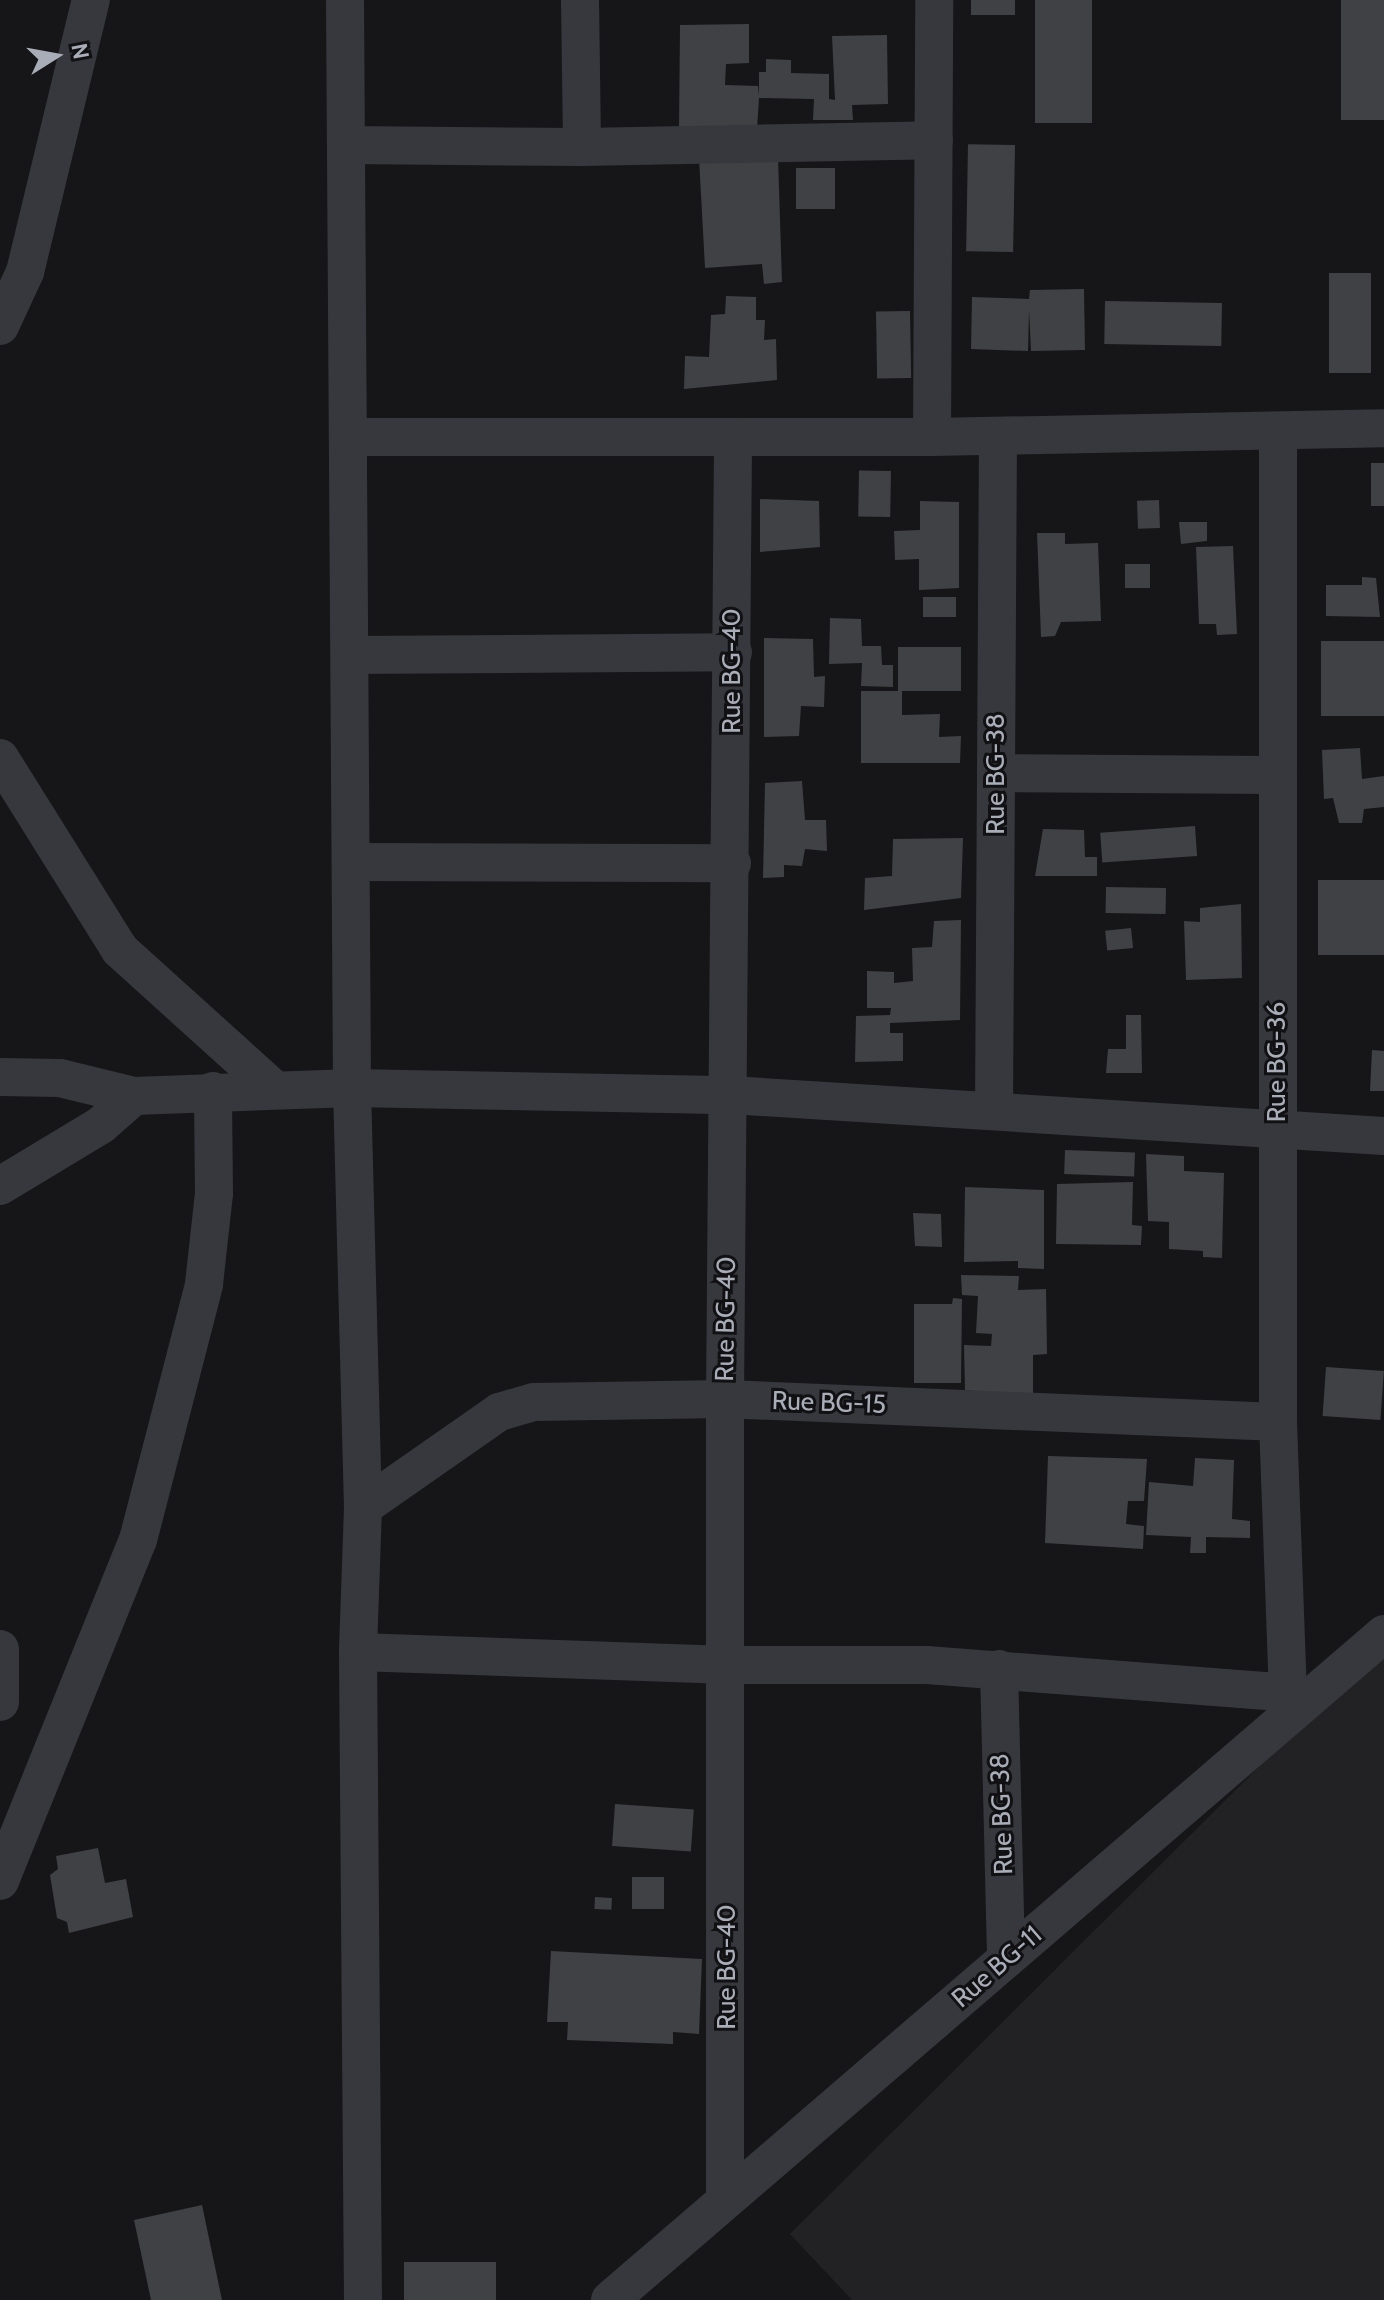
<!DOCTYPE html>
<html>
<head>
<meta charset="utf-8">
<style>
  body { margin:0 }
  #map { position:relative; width:1384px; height:2300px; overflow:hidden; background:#161618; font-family:Cabin,sans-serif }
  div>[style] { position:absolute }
  .built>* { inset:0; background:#222225 }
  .building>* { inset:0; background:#404145; transform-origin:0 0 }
  .minor>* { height:38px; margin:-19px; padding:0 19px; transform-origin:19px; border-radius:19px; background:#37383d }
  span { translate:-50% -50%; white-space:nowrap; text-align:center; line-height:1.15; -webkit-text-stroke:6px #111113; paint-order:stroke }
  .street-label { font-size:26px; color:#a8adb8 }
  .north { position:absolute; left:16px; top:16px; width:80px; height:80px; -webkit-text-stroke:6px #111113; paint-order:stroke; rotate:79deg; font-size:22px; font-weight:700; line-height:32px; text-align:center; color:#a8adb8 }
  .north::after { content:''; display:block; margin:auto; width:28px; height:36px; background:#a8adb8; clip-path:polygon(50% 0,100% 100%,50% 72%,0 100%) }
</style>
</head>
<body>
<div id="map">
  <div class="built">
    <i style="clip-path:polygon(1384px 1642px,1384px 2300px,852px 2300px,790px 2234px)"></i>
  </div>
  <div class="building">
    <i style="left:971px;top:0;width:44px;height:15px"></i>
    <i style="left:1035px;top:0;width:57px;height:123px"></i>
    <i style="left:1341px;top:0;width:43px;height:120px"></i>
    <i style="clip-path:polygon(749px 24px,749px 63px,726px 64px,725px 85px,758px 86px,759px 96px,759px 72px,766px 72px,766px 59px,791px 60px,791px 73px,829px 74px,829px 99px,835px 100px,832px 36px,887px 35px,888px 104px,852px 105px,853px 120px,813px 120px,814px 99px,759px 98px,757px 129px,679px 127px,680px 25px)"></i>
    <i style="left:1015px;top:145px;width:107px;height:47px;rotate:91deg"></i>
    <i style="clip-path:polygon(778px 157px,782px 282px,764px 284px,762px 264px,705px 268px,699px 158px)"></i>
    <i style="left:835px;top:168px;width:41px;height:39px;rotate:90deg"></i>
    <i style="left:1329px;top:273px;width:42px;height:100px"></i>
    <i style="clip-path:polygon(1084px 289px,1085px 350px,1031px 351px,1029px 310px,1028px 351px,971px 349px,972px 297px,1029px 299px,1030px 290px)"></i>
    <i style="clip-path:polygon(726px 296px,756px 297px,756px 320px,765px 320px,764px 340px,776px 339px,777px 380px,684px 389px,685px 356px,709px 357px,711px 315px,725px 314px)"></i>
    <i style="left:1105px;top:301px;width:117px;height:43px;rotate:1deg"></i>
    <i style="left:910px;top:311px;width:67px;height:34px;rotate:89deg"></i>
    <i style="left:1371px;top:463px;width:13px;height:43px"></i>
    <i style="left:891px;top:471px;width:46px;height:32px;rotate:91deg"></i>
    <i style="clip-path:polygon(760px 499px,819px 501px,820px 547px,760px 552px)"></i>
    <i style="left:1159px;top:500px;width:28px;height:22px;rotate:88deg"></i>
    <i style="clip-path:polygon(920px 501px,959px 502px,959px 588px,919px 590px,919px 559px,895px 560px,894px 531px,920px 530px)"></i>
    <i style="clip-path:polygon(1179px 522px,1207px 522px,1207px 541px,1181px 544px)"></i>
    <i style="clip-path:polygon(1037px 533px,1065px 533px,1065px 544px,1098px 543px,1101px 621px,1061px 622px,1055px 636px,1041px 637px)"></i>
    <i style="clip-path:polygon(1233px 546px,1237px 634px,1217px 635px,1216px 624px,1199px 624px,1196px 547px)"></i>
    <i style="left:1125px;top:564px;width:25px;height:24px"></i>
    <i style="clip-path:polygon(1362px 577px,1376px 578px,1380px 617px,1326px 616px,1326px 585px,1362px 585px)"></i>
    <i style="left:923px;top:597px;width:33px;height:20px"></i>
    <i style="clip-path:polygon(830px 618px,861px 619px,862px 646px,881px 646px,882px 665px,893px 665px,893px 687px,861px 686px,862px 663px,829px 664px)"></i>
    <i style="clip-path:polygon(764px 638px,813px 639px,814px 677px,825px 676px,824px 707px,801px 706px,799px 736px,764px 737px)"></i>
    <i style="left:1321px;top:641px;width:63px;height:75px"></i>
    <i style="left:898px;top:647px;width:63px;height:44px"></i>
    <i style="clip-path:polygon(861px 691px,902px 691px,902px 715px,940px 714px,939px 737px,961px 736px,960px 763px,861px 763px)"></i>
    <i style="clip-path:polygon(1360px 748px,1362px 779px,1384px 776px,1384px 807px,1364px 809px,1362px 823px,1339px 823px,1333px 798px,1324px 799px,1322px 750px)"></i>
    <i style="clip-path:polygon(802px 781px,805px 820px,826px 820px,827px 851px,805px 849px,802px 866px,784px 865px,784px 877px,763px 878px,765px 783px)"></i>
    <i style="left:1195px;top:826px;width:30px;height:95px;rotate:86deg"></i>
    <i style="clip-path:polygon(1043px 829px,1084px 830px,1085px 857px,1097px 857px,1097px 876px,1035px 876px)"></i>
    <i style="clip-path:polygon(963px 838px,961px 898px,864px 910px,865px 878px,892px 876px,893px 839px)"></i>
    <i style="left:1318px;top:880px;width:66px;height:75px"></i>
    <i style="left:1106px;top:887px;width:60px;height:26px;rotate:1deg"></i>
    <i style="clip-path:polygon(1241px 904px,1242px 978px,1186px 980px,1184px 921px,1200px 922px,1200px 908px)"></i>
    <i style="clip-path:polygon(961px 920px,960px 1020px,890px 1023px,890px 1033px,903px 1033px,903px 1061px,855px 1062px,856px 1016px,890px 1015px,891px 1008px,867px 1008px,867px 971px,894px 972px,894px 983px,913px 981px,912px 948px,932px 947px,934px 921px)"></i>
    <i style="left:1131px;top:928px;width:20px;height:26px;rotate:84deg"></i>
    <i style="clip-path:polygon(1126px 1015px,1141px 1015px,1142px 1073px,1106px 1073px,1108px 1049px,1126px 1049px)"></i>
    <i style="clip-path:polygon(1372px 1050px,1384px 1051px,1384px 1091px,1370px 1091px)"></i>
    <i style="left:1065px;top:1150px;width:70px;height:24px;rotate:2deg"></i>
    <i style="clip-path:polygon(1146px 1154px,1184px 1156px,1184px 1171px,1224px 1173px,1222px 1258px,1203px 1257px,1203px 1251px,1169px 1249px,1169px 1222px,1148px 1221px)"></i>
    <i style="clip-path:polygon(1133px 1182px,1132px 1225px,1142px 1226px,1141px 1245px,1056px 1244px,1057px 1184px)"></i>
    <i style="clip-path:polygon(965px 1187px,1044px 1190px,1044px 1269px,1018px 1268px,1018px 1261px,964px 1262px)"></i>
    <i style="clip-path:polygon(913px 1213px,941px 1214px,942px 1247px,915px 1246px)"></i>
    <i style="clip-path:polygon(961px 1275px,1019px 1276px,1018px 1290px,1046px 1289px,1047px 1354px,1033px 1355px,1033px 1396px,965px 1390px,964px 1345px,991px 1346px,992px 1334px,976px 1333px,978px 1296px,962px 1295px)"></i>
    <i style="clip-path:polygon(953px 1298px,962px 1299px,961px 1383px,914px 1383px,914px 1304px,952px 1304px)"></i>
    <i style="left:1326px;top:1367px;width:58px;height:49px;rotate:4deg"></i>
    <i style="clip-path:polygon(1048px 1456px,1147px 1459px,1144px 1501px,1128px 1501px,1126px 1524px,1144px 1526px,1143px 1549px,1045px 1543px)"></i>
    <i style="clip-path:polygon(1195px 1458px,1234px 1460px,1232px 1519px,1250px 1521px,1250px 1538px,1206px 1537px,1206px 1553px,1190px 1553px,1191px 1537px,1146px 1535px,1149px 1482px,1193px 1486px)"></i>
    <i style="left:615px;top:1804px;width:79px;height:42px;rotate:4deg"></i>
    <i style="clip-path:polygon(98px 1848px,105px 1883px,126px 1879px,133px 1917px,69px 1933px,67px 1922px,57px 1918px,50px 1875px,58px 1869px,56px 1856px)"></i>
    <i style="left:632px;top:1877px;width:32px;height:32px"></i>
    <i style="left:595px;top:1897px;width:17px;height:12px;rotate:3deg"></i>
    <i style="clip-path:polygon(551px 1951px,702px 1959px,699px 2034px,673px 2032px,673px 2044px,567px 2040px,568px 2022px,547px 2022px)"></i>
    <i style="clip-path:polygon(202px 2205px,222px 2300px,151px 2300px,134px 2220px)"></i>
    <i style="left:404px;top:2262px;width:92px;height:38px"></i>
  </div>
  <div class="minor">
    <i style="left:345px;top:0;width:1088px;rotate:89.63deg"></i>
    <i style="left:352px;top:1088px;width:419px;rotate:88.5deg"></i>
    <i style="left:363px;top:1507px;width:145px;rotate:92deg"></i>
    <i style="left:358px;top:1652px;width:648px;rotate:89.56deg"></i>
    <i style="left:580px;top:0;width:147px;rotate:89.2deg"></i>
    <i style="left:346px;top:145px;width:236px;rotate:0.5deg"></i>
    <i style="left:582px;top:147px;width:352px;rotate:-1.1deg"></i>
    <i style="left:0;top:326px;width:60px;rotate:-65.2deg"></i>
    <i style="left:25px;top:272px;width:280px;rotate:-76.4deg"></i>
    <i style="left:1278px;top:431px;width:991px;rotate:90deg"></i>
    <i style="left:1278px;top:1422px;width:271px;rotate:87.9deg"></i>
    <i style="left:1288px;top:1693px;width:19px;rotate:69deg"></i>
    <i style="left:349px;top:437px;width:583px"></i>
    <i style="left:932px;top:437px;width:452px;rotate:-1.1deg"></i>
    <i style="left:932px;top:437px;width:437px;rotate:-89.7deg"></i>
    <i style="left:350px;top:655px;width:383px;rotate:-0.4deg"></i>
    <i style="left:0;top:758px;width:226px;rotate:58deg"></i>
    <i style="left:120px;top:950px;width:207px;rotate:42.1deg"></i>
    <i style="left:996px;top:773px;width:282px;rotate:0.4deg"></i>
    <i style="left:352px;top:862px;width:380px;rotate:0.2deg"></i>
    <i style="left:0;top:1077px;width:60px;rotate:1deg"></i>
    <i style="left:60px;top:1078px;width:76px;rotate:13.7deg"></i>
    <i style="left:134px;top:1096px;width:218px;rotate:-2.1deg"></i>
    <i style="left:352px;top:1088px;width:378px;rotate:1.1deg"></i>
    <i style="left:730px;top:1095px;width:655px;rotate:3.59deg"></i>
    <i style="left:994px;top:1111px;width:675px;rotate:-89.66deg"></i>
    <i style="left:0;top:1186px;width:118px;rotate:-31.1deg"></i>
    <i style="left:101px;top:1125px;width:44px;rotate:-41.3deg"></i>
    <i style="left:363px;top:1507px;width:166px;rotate:-34.9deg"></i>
    <i style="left:499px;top:1412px;width:36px;rotate:-16deg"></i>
    <i style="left:534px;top:1402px;width:191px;rotate:-0.9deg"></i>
    <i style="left:725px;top:1399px;width:553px;rotate:2.38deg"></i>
    <i style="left:0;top:1649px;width:53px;rotate:90deg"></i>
    <i style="left:358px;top:1652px;width:370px;rotate:2deg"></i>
    <i style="left:728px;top:1665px;width:199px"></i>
    <i style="left:927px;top:1665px;width:362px;rotate:4.4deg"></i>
    <i style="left:999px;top:1669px;width:290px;rotate:88.6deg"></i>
    <i style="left:0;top:1881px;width:368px;rotate:-68deg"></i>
    <i style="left:138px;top:1540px;width:264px;rotate:-75.5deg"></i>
    <i style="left:204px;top:1284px;width:91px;rotate:-83.7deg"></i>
    <i style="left:214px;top:1194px;width:103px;rotate:-90.6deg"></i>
    <i style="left:725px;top:2200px;width:801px;rotate:-90deg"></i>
    <i style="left:725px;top:1399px;width:962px;rotate:-89.52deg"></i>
    <i style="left:610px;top:2300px;width:1021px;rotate:-40.71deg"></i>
  </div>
  <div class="street-label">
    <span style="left:732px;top:671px;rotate:-90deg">Rue BG-40</span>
    <span style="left:996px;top:774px;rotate:-90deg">Rue BG-38</span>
    <span style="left:1277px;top:1062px;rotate:-90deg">Rue BG-36</span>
    <span style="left:726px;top:1319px;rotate:-89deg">Rue BG-40</span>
    <span style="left:829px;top:1403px;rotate:2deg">Rue BG-15</span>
    <span style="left:1002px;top:1814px;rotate:-92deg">Rue BG-38</span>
    <span style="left:727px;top:1967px;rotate:-90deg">Rue BG-40</span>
    <span style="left:997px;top:1967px;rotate:-41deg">Rue BG-11</span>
  </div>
  <div class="north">N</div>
</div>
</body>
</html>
